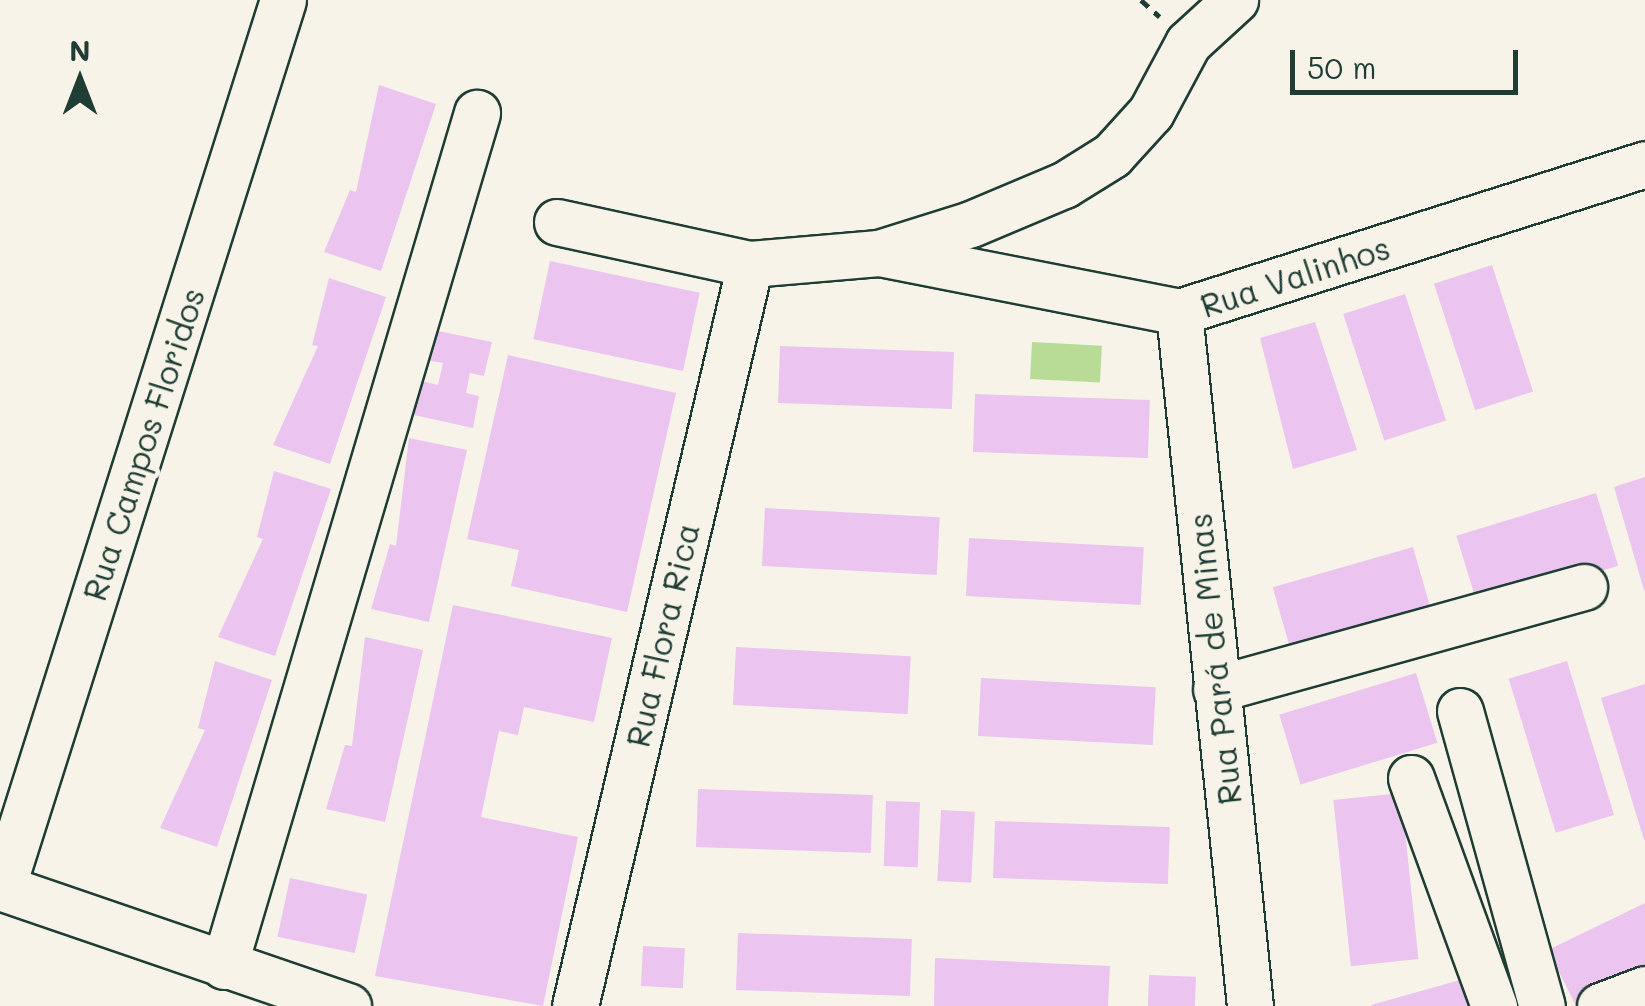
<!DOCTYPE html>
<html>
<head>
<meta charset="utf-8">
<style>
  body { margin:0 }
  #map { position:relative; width:1645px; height:1006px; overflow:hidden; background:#f7f3e8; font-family:Mali,sans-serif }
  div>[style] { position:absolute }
  .green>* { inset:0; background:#b8dc96; transform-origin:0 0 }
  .building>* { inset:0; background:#ebc5ef; transform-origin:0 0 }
  .path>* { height:5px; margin-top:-2.5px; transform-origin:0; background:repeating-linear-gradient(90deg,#1f3d34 0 10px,transparent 0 18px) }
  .roads { filter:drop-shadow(2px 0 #1f3d34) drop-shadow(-2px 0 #1f3d34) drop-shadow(0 2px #1f3d34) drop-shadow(0 -2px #1f3d34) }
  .minor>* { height:45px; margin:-22.5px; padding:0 22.5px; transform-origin:22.5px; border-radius:22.5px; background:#f7f3e8 }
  span { translate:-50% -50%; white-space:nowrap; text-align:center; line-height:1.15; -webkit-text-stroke:10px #f7f3e8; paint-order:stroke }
  .street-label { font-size:32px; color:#1f3d34 }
  .north { position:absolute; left:30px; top:30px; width:100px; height:100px; -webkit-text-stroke:8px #f7f3e8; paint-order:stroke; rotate:0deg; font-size:28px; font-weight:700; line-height:40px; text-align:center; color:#1f3d34 }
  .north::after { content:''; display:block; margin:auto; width:35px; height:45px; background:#1f3d34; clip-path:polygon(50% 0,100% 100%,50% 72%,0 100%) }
  .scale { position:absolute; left:1290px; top:50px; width:228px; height:45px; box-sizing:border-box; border:5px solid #1f3d34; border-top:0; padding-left:12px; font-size:30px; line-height:35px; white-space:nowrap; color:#1f3d34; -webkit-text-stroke:8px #f7f3e8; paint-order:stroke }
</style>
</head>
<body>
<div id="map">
  <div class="green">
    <i style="left:1032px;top:342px;width:70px;height:37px;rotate:3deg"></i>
  </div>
  <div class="building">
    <i style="clip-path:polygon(379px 85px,436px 104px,381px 271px,324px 252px,350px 190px,356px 192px)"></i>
    <i style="left:550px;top:261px;width:153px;height:80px;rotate:12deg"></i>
    <i style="left:1492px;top:265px;width:133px;height:61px;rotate:72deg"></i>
    <i style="clip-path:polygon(329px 278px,386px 297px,330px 464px,273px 445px,318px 346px,312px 345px)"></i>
    <i style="left:1405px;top:294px;width:133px;height:65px;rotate:72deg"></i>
    <i style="clip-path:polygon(1315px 322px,1357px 450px,1293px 469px,1260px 338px)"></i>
    <i style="clip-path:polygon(433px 330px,492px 342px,484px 376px,470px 373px,466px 393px,479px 396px,473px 428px,414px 415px,421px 381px,438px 385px,443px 363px,426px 360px)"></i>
    <i style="left:780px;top:346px;width:174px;height:57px;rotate:2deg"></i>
    <i style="clip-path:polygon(508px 355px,676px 393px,627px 612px,511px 586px,519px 550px,467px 539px)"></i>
    <i style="left:975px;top:394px;width:175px;height:58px;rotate:2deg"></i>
    <i style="clip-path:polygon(409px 438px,467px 450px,429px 622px,371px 609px,390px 544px,396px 546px)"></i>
    <i style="clip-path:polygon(274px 471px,331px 489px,275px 656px,218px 637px,263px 539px,257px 537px)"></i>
    <i style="clip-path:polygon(1645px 477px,1645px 590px,1644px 590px,1614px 487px)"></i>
    <i style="left:1596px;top:493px;width:76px;height:146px;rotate:73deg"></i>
    <i style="left:765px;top:508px;width:175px;height:58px;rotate:3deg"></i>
    <i style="left:969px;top:538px;width:175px;height:58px;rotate:3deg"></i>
    <i style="left:1413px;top:547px;width:76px;height:146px;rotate:74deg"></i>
    <i style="clip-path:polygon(453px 605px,612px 638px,594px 722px,524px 707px,518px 735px,499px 731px,481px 817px,578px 837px,543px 1006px,375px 976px)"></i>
    <i style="clip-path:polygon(365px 637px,423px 650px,385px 822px,326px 809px,345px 745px,352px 746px)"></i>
    <i style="left:736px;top:647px;width:175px;height:58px;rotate:3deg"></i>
    <i style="clip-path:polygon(215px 661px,272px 680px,217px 847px,160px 828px,205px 730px,198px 728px)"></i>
    <i style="left:1567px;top:661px;width:161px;height:61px;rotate:73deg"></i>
    <i style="left:1416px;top:673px;width:73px;height:143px;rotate:73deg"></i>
    <i style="left:981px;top:678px;width:175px;height:58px;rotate:3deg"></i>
    <i style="clip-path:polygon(1645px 684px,1645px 840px,1644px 840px,1601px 698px)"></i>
    <i style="left:698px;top:789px;width:175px;height:58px;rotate:2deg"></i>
    <i style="left:1401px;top:793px;width:167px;height:68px;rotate:84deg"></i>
    <i style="left:886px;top:801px;width:34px;height:65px;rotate:2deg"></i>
    <i style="left:941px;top:810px;width:34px;height:71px;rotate:3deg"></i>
    <i style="left:995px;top:821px;width:175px;height:57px;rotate:2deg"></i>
    <i style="left:290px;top:878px;width:79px;height:60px;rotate:12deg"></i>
    <i style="clip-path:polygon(1645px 903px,1645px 971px,1576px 1006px,1548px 950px)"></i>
    <i style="left:738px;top:933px;width:174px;height:57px;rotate:2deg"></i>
    <i style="left:643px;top:946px;width:42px;height:40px;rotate:3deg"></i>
    <i style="clip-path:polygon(935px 958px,1110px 966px,1108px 1006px,934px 1006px)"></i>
    <i style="left:1149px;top:975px;width:47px;height:31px;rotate:2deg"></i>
    <i style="clip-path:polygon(1478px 975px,1488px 1006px,1372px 1006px,1371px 1005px)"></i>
  </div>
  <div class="path">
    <i style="left:1141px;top:0;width:25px;rotate:42deg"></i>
  </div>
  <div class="roads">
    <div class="minor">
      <i style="left:557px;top:222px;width:198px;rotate:12.3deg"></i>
      <i style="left:750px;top:264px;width:129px;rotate:-4.9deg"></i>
      <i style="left:879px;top:253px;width:96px;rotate:-17.5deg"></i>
      <i style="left:971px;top:224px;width:101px;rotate:-22.8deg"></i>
      <i style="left:1064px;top:185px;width:57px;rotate:-32deg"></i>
      <i style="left:1112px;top:155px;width:58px;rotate:-47.8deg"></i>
      <i style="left:1151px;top:112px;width:78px;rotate:-61.8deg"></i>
      <i style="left:1188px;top:43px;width:64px;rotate:-42.5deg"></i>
      <i style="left:879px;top:253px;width:306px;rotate:11.1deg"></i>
      <i style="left:1179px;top:312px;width:489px;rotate:-17.6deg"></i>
      <i style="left:1179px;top:312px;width:698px;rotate:84.16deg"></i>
      <i style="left:1216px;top:689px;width:382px;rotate:-15.5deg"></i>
      <i style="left:1460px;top:711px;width:306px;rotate:74.5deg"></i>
      <i style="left:1411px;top:778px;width:243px;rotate:70deg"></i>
      <i style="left:0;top:887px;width:368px;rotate:18.9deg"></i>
      <i style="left:2px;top:888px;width:931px;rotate:-72.44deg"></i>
      <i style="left:224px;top:966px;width:890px;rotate:-73.48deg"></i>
      <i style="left:575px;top:1006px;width:762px;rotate:-76.73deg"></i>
      <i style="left:1600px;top:1006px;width:48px;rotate:-20.7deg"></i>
    </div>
  </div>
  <div class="street-label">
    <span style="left:1295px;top:276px;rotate:-18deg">Rua Valinhos</span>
    <span style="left:143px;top:444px;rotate:-72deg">Rua Campos Floridos</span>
    <span style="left:662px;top:635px;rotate:-77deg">Rua Flora Rica</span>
    <span style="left:1214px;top:659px;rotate:-96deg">Rua Pará de Minas</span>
  </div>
  <div class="north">N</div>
  <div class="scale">50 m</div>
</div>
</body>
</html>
